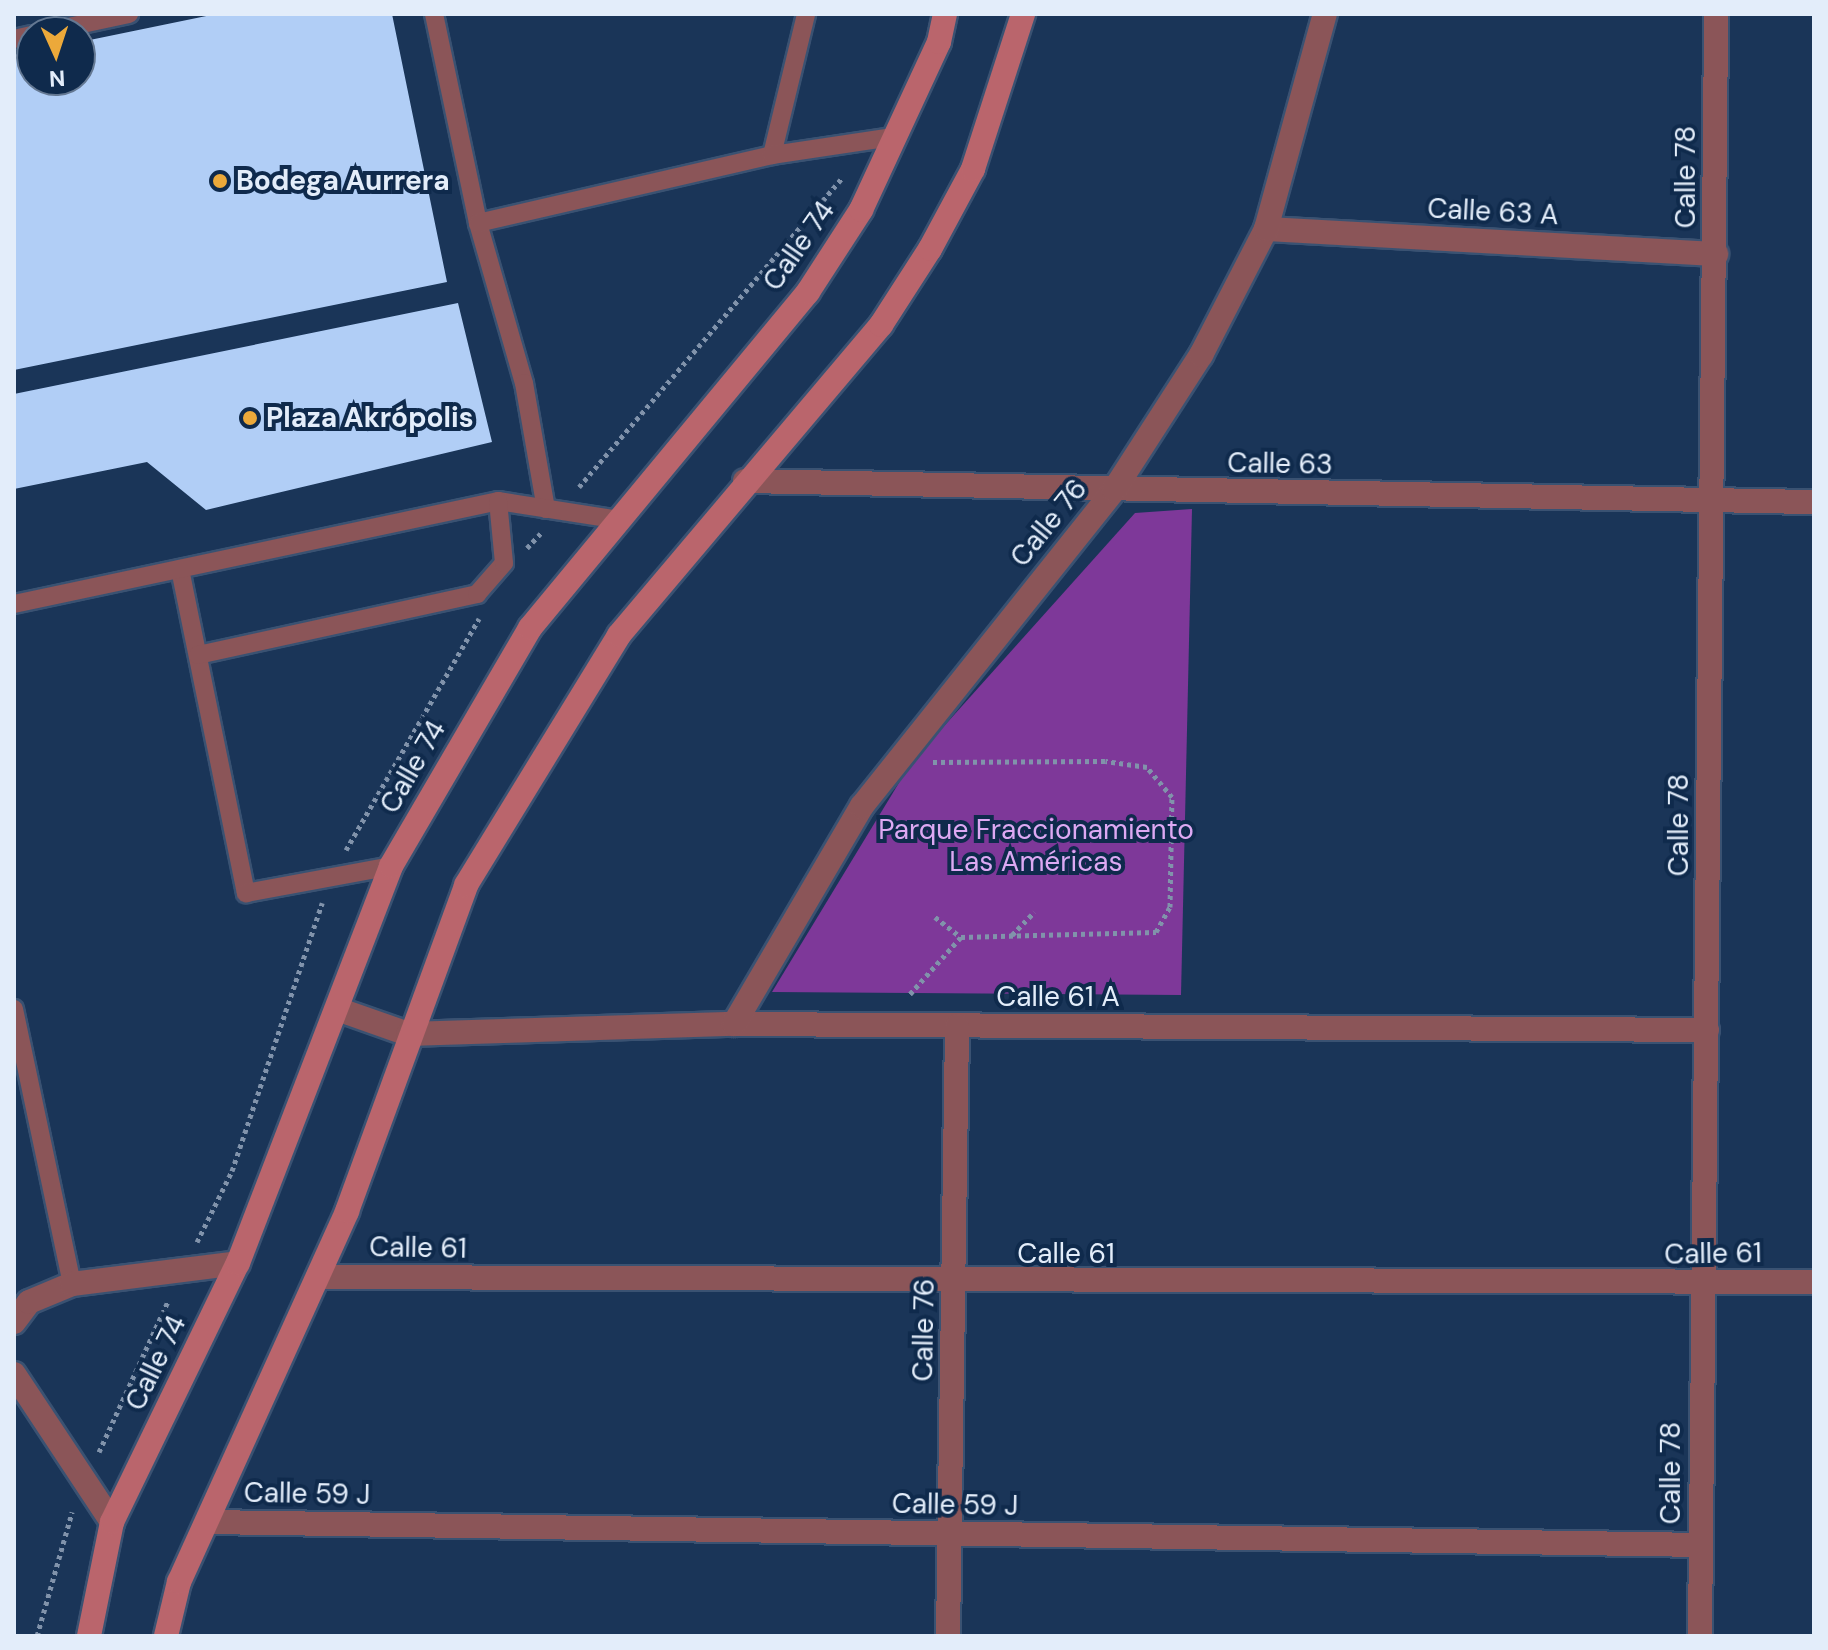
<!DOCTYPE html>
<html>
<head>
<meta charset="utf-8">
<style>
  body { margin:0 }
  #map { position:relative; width:1828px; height:1650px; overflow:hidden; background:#1a3558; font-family:"DM Sans",sans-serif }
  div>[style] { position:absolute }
  .green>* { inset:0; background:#7e3899 }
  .building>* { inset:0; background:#b1cef6 }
  .path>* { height:5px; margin-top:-2.5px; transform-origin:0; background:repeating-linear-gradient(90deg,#8193ab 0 4px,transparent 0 8px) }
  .roads { filter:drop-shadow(2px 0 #3a5272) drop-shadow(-2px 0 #3a5272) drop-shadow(0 2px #3a5272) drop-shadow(0 -2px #3a5272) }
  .lane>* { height:18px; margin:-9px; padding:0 9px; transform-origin:9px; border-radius:9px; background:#8b5558 }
  .street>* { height:24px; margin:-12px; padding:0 12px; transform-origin:12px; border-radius:12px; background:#8b5558 }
  .secondary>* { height:24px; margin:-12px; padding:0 12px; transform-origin:12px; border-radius:12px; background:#ba656c }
  .dots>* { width:22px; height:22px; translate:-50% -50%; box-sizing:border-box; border:4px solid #0f2a4c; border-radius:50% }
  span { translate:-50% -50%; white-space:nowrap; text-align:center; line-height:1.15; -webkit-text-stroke:8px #0f2a4c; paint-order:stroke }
  .street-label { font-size:28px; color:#e3edfa }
  .poi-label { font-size:28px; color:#e3edfa; font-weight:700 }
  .left { translate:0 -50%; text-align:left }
  .park-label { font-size:28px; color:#dda9f3 }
  .frame { position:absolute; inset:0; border:16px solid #e3edfa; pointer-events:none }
  .north { position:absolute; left:16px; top:16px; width:80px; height:80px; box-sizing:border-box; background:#0f2a4c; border:2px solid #647892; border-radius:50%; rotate:177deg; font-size:22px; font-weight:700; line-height:32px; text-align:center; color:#e3edfa }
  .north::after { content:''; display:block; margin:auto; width:28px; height:36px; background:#eca93a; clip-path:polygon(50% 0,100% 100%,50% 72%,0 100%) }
</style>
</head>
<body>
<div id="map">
  <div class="green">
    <i style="clip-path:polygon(1192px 509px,1181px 995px,772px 992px,911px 763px,1135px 513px)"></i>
  </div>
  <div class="building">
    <i style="clip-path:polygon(216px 14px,392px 14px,447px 282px,14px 370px,14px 55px,32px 51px,32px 80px,80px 80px,80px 42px)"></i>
    <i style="clip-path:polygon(458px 303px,492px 442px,206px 510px,147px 462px,14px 489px,14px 394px)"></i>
  </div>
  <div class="path">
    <i style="left:579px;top:487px;width:406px;rotate:-49.6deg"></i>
    <i style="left:527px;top:548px;width:22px;rotate:-47deg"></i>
    <i style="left:346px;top:850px;width:267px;rotate:-60.1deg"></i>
    <i style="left:935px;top:917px;width:33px;rotate:38deg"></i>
    <i style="left:1012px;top:935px;width:32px;rotate:-46deg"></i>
    <i style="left:910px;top:994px;width:76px;rotate:-48.2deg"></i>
    <i style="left:961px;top:937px;width:195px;rotate:-1.5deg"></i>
    <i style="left:1156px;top:932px;width:29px;rotate:-61deg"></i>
    <i style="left:1170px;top:907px;width:110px;rotate:-89deg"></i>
    <i style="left:1172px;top:797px;width:39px;rotate:-130deg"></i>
    <i style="left:1147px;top:767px;width:42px;rotate:-171.9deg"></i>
    <i style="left:1105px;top:761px;width:172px;rotate:179.7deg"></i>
    <i style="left:197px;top:1242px;width:79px;rotate:-63.8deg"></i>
    <i style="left:232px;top:1171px;width:283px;rotate:-71.4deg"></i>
    <i style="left:99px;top:1452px;width:166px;rotate:-65.4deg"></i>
    <i style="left:37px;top:1636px;width:129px;rotate:-74.2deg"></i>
  </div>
  <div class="roads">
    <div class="lane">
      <i style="left:434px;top:14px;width:214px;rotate:78.1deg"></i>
      <i style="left:478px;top:223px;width:166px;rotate:74deg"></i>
      <i style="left:524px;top:383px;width:128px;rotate:80.1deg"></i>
      <i style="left:45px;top:32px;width:86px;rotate:-12.1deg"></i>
      <i style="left:14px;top:39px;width:18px;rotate:-13deg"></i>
      <i style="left:772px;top:155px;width:145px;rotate:-76.4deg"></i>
      <i style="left:478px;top:223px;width:302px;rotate:-13deg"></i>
      <i style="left:772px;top:155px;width:122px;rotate:-8.5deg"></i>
      <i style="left:180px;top:569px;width:331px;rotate:78.5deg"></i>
      <i style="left:246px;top:893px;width:147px;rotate:-10.5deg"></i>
      <i style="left:14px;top:604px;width:495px;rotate:-12deg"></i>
      <i style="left:498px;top:501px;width:116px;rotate:8.9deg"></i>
      <i style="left:198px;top:655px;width:286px;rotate:-12.3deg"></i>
      <i style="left:477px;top:594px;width:41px;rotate:-48.9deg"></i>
      <i style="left:504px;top:563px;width:62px;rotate:-95.5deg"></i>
      <i style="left:14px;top:1009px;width:281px;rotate:78.1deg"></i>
    </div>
    <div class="street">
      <i style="left:1266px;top:229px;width:451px;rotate:3.2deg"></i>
      <i style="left:745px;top:481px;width:1069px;rotate:1.13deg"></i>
      <i style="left:337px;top:1009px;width:75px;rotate:19.4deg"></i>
      <i style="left:408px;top:1034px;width:326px;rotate:-1.8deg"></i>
      <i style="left:734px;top:1024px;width:973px;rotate:0.35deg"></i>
      <i style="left:734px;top:1024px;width:253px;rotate:-59.6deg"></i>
      <i style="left:862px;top:806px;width:404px;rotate:-51.4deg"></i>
      <i style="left:1114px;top:490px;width:161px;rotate:-57.2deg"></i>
      <i style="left:1201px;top:355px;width:142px;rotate:-62.7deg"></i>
      <i style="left:1266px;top:229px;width:223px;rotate:-74.7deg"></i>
      <i style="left:318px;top:1277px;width:1496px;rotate:0.19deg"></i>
      <i style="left:14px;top:1322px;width:25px;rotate:-53deg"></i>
      <i style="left:29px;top:1302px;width:47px;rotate:-22.7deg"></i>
      <i style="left:72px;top:1284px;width:167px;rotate:-7.2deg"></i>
      <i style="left:14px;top:1374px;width:178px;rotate:56.5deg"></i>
      <i style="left:207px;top:1522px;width:1494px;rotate:0.88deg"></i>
      <i style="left:948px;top:1636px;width:610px;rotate:-89.15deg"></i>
      <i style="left:1700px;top:1636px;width:1622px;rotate:-89.43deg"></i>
    </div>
    <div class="secondary">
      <i style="left:89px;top:1636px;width:116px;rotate:-78.6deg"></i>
      <i style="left:112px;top:1522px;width:288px;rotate:-64.1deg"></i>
      <i style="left:238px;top:1263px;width:425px;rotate:-68.9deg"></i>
      <i style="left:391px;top:866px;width:276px;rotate:-59.7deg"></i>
      <i style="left:530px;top:628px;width:436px;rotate:-50.4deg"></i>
      <i style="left:808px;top:292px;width:98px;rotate:-57.1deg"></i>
      <i style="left:861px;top:210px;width:185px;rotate:-65.1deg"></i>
      <i style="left:939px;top:42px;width:29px;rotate:-78deg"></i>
      <i style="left:166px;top:1636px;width:56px;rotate:-76.5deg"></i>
      <i style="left:179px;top:1582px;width:407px;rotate:-65.6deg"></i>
      <i style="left:347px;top:1211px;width:347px;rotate:-69.9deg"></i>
      <i style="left:466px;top:885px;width:293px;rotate:-58.5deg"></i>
      <i style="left:619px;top:635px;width:406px;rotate:-49.8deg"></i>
      <i style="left:881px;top:325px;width:90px;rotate:-57.2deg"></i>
      <i style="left:930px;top:249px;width:91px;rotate:-61.7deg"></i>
      <i style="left:973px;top:169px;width:163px;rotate:-72.1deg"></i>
    </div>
  </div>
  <div class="dots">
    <i style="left:220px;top:181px;background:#eca93a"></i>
    <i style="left:250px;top:418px;background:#eca93a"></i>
  </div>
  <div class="street-label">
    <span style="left:1686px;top:177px;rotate:-90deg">Calle 78</span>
    <span style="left:1493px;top:212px;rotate:3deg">Calle 63 A</span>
    <span style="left:799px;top:246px;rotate:-55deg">Calle 74</span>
    <span style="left:1280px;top:464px;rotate:1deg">Calle 63</span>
    <span style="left:1049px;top:523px;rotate:-51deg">Calle 76</span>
    <span style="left:413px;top:767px;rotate:-60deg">Calle 74</span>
    <span style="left:1679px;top:825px;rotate:-90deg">Calle 78</span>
    <span style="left:1058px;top:997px">Calle 61 A</span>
    <span style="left:418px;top:1248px;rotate:1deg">Calle 61</span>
    <span style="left:1066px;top:1254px">Calle 61</span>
    <span style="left:1713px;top:1254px;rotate:-1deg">Calle 61</span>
    <span style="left:924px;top:1330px;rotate:-89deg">Calle 76</span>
    <span style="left:156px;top:1363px;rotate:-64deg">Calle 74</span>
    <span style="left:1671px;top:1473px;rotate:-90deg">Calle 78</span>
    <span style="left:307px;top:1494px;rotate:1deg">Calle 59 J</span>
    <span style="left:955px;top:1505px;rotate:1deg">Calle 59 J</span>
  </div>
  <div class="poi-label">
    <span class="left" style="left:236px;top:181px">Bodega Aurrera</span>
    <span class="left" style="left:266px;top:418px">Plaza Akrópolis</span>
  </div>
  <div class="park-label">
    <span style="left:1036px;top:846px">Parque Fraccionamiento<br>Las Américas</span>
  </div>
  <div class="frame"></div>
  <div class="north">N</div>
</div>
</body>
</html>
